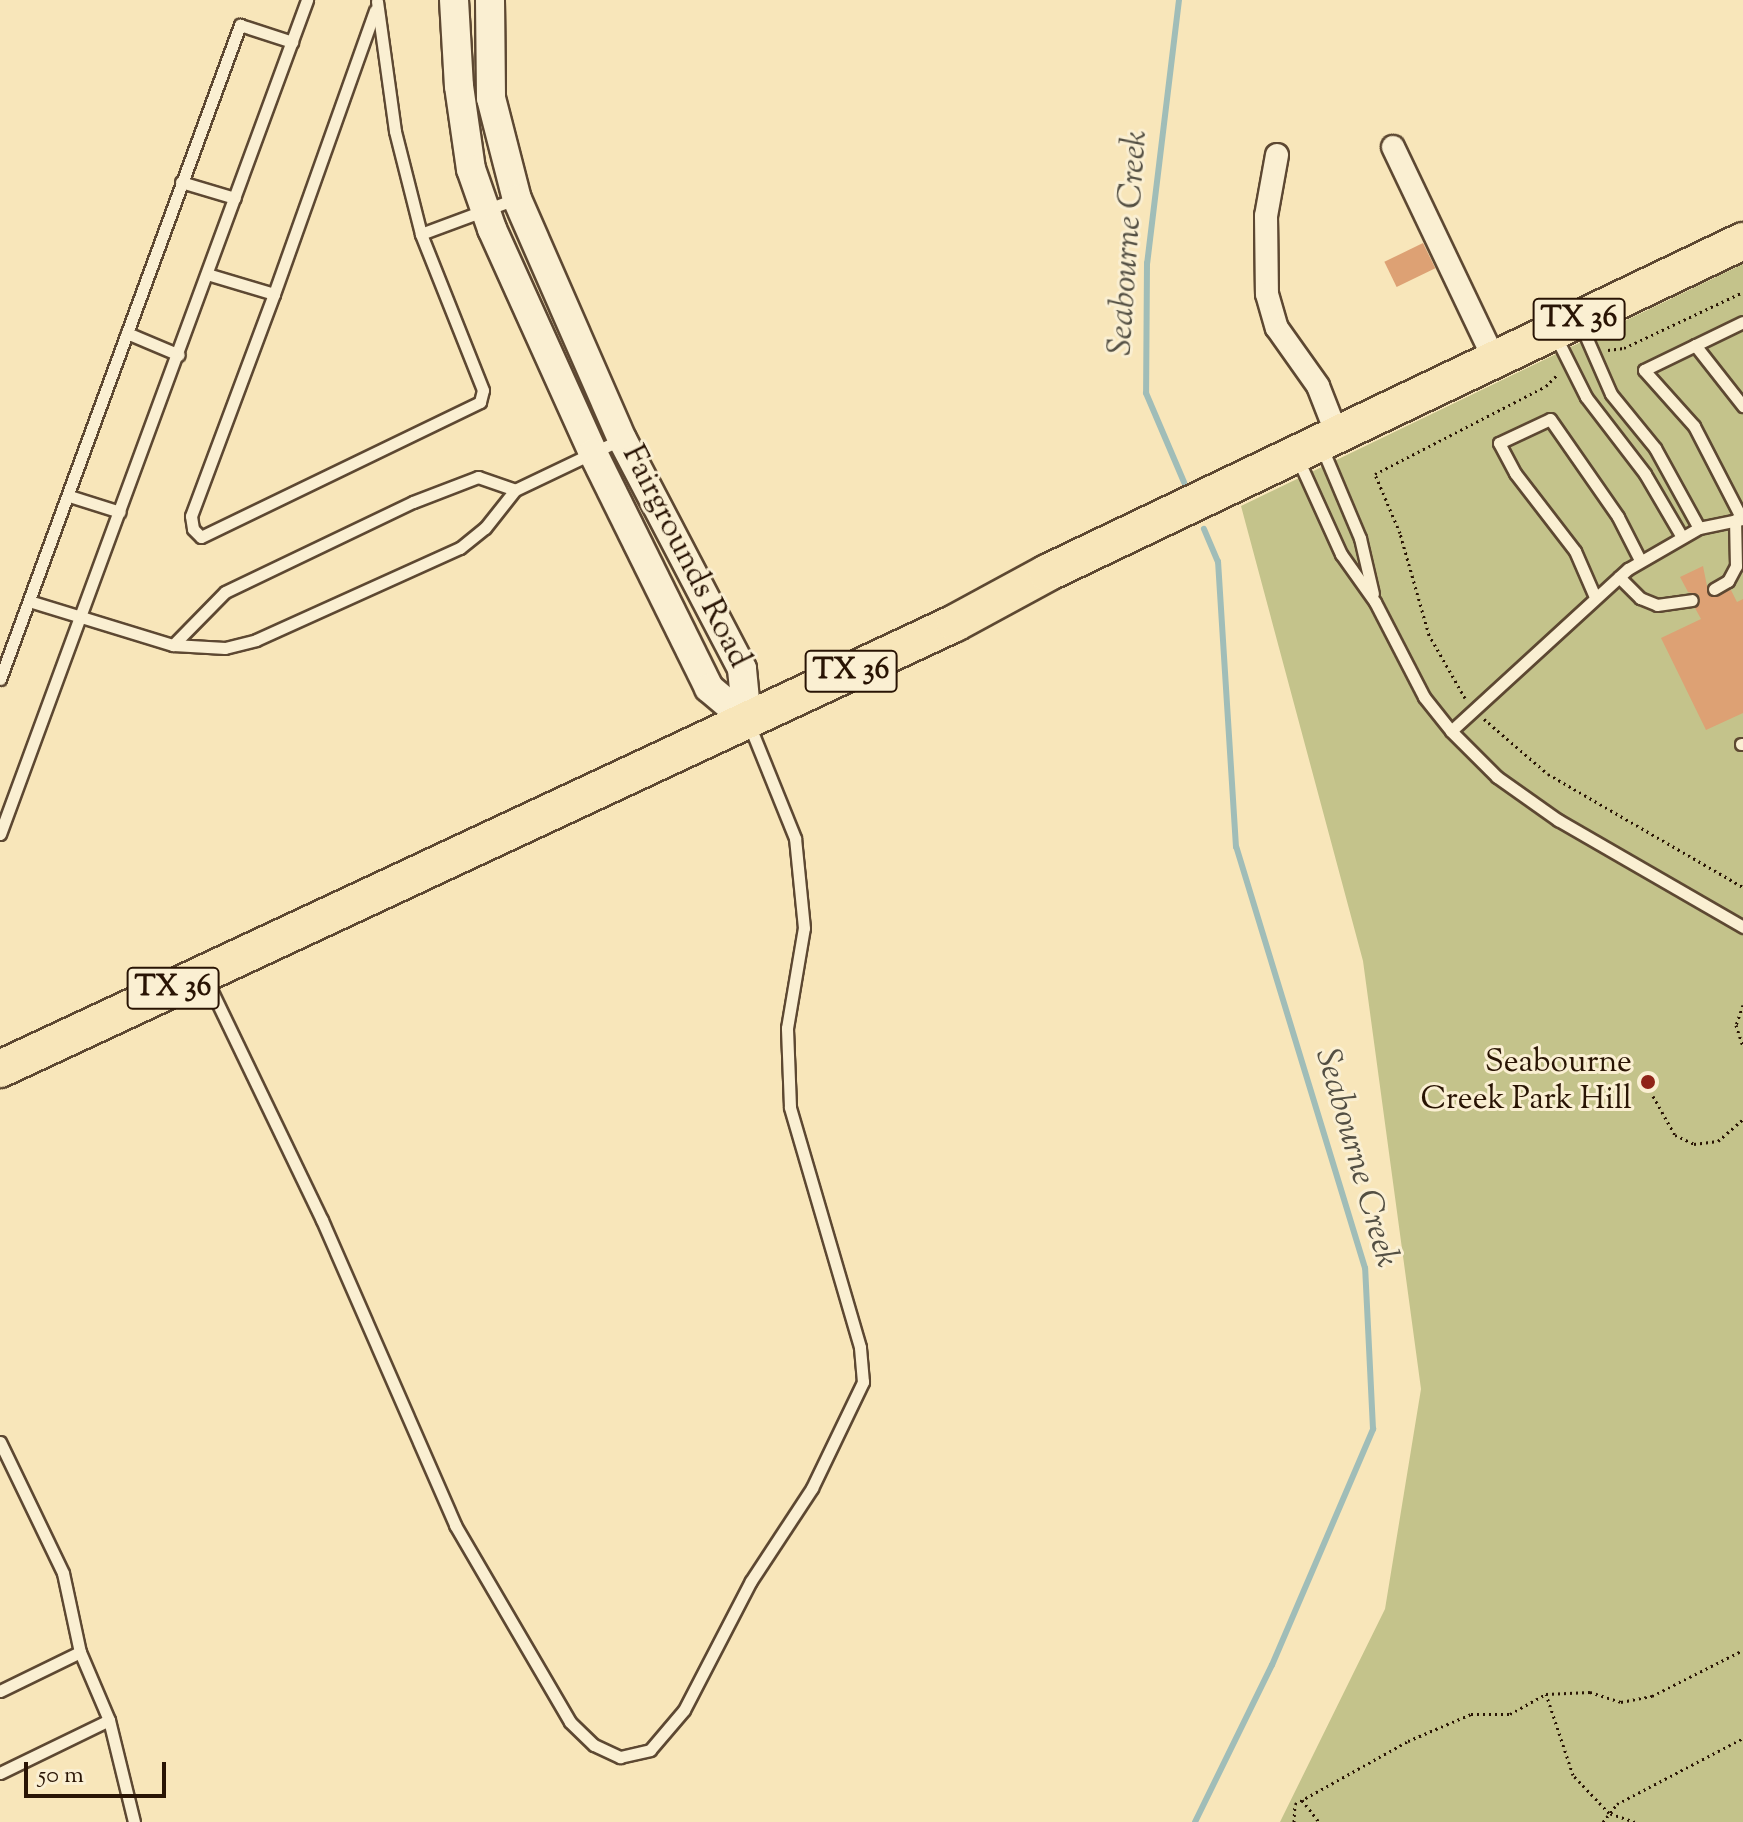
<!DOCTYPE html>
<html>
<head>
<meta charset="utf-8">
<style>
  body { margin:0 }
  #map { position:relative; width:1743px; height:1822px; overflow:hidden; background:#f8e6ba; font-family:"Sorts Mill Goudy",serif }
  div>[style] { position:absolute }
  .green>* { inset:0; background:#c4c38b }
  .stream>* { height:6px; margin:-3px; padding:0 3px; transform-origin:3px; border-radius:3px; background:#a0bdb8 }
  .building>* { inset:0; background:#dda174; transform-origin:0 0 }
  .path>* { height:3px; margin-top:-1.5px; transform-origin:0; background:repeating-linear-gradient(90deg,#291404 0 2px,transparent 0 6px) }
  .roads { filter:drop-shadow(2px 0 #5d4832) drop-shadow(-2px 0 #5d4832) drop-shadow(0 2px #5d4832) drop-shadow(0 -2px #5d4832) }
  .service>* { height:11px; margin:-5.5px; padding:0 5.5px; transform-origin:5.5px; border-radius:5.5px; background:#faefd2 }
  .minor>* { height:22px; margin:-11px; padding:0 11px; transform-origin:11px; border-radius:11px; background:#faefd2 }
  .tertiary>* { height:28px; margin:-14px; padding:0 14px; transform-origin:14px; border-radius:14px; background:#faefd2 }
  .primary>* { height:36px; margin:-18px; padding:0 18px; transform-origin:18px; border-radius:18px; background:#f8e6ba }
  .dots>* { width:22px; height:22px; translate:-50% -50%; box-sizing:border-box; border:4px solid #faefd2; border-radius:50% }
  span { translate:-50% -50%; white-space:nowrap; text-align:center; line-height:1.15; -webkit-text-stroke:6px #faefd2; paint-order:stroke }
  .shield-label span { padding:2px 6px; background:#faefd2; border:2px solid; border-radius:6px; -webkit-text-stroke-width:0 }
  .shield-label { font-size:30px; color:#291404; font-weight:700 }
  .street-label { font-size:32px; color:#291404 }
  .poi-label { font-size:32px; color:#291404 }
  .right { translate:-100% -50%; text-align:right }
  .water-label { font-size:34px; color:#534f43; font-style:italic }
  .scale { position:absolute; left:24px; top:1762px; width:142px; height:36px; box-sizing:border-box; border:4px solid #291404; border-top:0; padding-left:10px; font-size:24px; line-height:28px; white-space:nowrap; color:#291404; -webkit-text-stroke:6px #faefd2; paint-order:stroke }
</style>
</head>
<body>
<div id="map">
  <div class="green">
    <i style="clip-path:polygon(1743px 264px,1743px 1822px,1280px 1822px,1385px 1609px,1421px 1389px,1363px 961px,1241px 506px)"></i>
  </div>
  <div class="stream">
    <i style="left:1179px;top:0;width:265px;rotate:96.9deg"></i>
    <i style="left:1147px;top:263px;width:130px;rotate:90.4deg"></i>
    <i style="left:1146px;top:393px;width:97px;rotate:66.9deg"></i>
    <i style="left:1195px;top:1822px;width:175px;rotate:-63.9deg"></i>
    <i style="left:1272px;top:1665px;width:257px;rotate:-66.8deg"></i>
    <i style="left:1373px;top:1429px;width:161px;rotate:-92.8deg"></i>
    <i style="left:1365px;top:1268px;width:440px;rotate:-107deg"></i>
    <i style="left:1236px;top:847px;width:286px;rotate:-93.6deg"></i>
    <i style="left:1218px;top:562px;width:36px;rotate:-113deg"></i>
  </div>
  <div class="building">
    <i style="left:1423px;top:243px;width:28px;height:43px;rotate:64deg"></i>
    <i style="clip-path:polygon(1703px 566px,1709px 596px,1731px 590px,1737px 602px,1743px 599px,1743px 713px,1706px 730px,1661px 638px,1701px 619px,1695px 608px,1699px 595px,1688px 592px,1680px 577px)"></i>
  </div>
  <div class="path">
    <i style="left:1608px;top:350px;width:16px;rotate:-7deg"></i>
    <i style="left:1624px;top:348px;width:132px;rotate:-25.2deg"></i>
    <i style="left:1465px;top:698px;width:73px;rotate:-119.7deg"></i>
    <i style="left:1429px;top:635px;width:106px;rotate:-105.9deg"></i>
    <i style="left:1400px;top:533px;width:64px;rotate:-113deg"></i>
    <i style="left:1375px;top:474px;width:192px;rotate:-27.2deg"></i>
    <i style="left:1546px;top:386px;width:17px;rotate:-45deg"></i>
    <i style="left:1484px;top:719px;width:84px;rotate:40.7deg"></i>
    <i style="left:1548px;top:774px;width:225px;rotate:30.1deg"></i>
    <i style="left:1743px;top:1005px;width:21px;rotate:109deg"></i>
    <i style="left:1736px;top:1025px;width:23px;rotate:72deg"></i>
    <i style="left:1653px;top:1096px;width:45px;rotate:60.6deg"></i>
    <i style="left:1675px;top:1135px;width:21px;rotate:25deg"></i>
    <i style="left:1694px;top:1144px;width:24px;rotate:-7deg"></i>
    <i style="left:1718px;top:1141px;width:33px;rotate:-41deg"></i>
    <i style="left:1302px;top:1800px;width:28px;rotate:52deg"></i>
    <i style="left:1294px;top:1822px;width:18px;rotate:-87deg"></i>
    <i style="left:1295px;top:1804px;width:129px;rotate:-29.1deg"></i>
    <i style="left:1408px;top:1741px;width:69px;rotate:-23.2deg"></i>
    <i style="left:1471px;top:1714px;width:39px"></i>
    <i style="left:1510px;top:1714px;width:41px;rotate:-29.1deg"></i>
    <i style="left:1603px;top:1822px;width:23px;rotate:-52deg"></i>
    <i style="left:1617px;top:1804px;width:142px;rotate:-27.6deg"></i>
    <i style="left:1635px;top:1822px;width:28px;rotate:-161deg"></i>
    <i style="left:1609px;top:1813px;width:52px;rotate:-133.5deg"></i>
    <i style="left:1573px;top:1775px;width:85px;rotate:-108.4deg"></i>
    <i style="left:1546px;top:1694px;width:44px;rotate:-2.6deg"></i>
    <i style="left:1590px;top:1692px;width:33px;rotate:18deg"></i>
    <i style="left:1621px;top:1702px;width:32px;rotate:-11deg"></i>
    <i style="left:1652px;top:1696px;width:102px;rotate:-26.8deg"></i>
  </div>
  <div class="roads">
    <div class="service">
      <i style="left:181px;top:182px;width:56px;rotate:16.5deg"></i>
      <i style="left:421px;top:234px;width:100px;rotate:-20.4deg"></i>
      <i style="left:207px;top:274px;width:70px;rotate:16.6deg"></i>
      <i style="left:274px;top:294px;width:301px;rotate:-70.4deg"></i>
      <i style="left:274px;top:294px;width:237px;rotate:110.5deg"></i>
      <i style="left:191px;top:516px;width:13px;rotate:81deg"></i>
      <i style="left:193px;top:529px;width:11px;rotate:45deg"></i>
      <i style="left:201px;top:537px;width:310px;rotate:-25.8deg"></i>
      <i style="left:480px;top:402px;width:12px;rotate:-76deg"></i>
      <i style="left:483px;top:390px;width:168px;rotate:-111.7deg"></i>
      <i style="left:421px;top:234px;width:106px;rotate:-104.2deg"></i>
      <i style="left:395px;top:131px;width:131px;rotate:-97.9deg"></i>
      <i style="left:1580px;top:323px;width:77px;rotate:66.4deg"></i>
      <i style="left:1611px;top:394px;width:70px;rotate:50.8deg"></i>
      <i style="left:1655px;top:448px;width:91px;rotate:61.2deg"></i>
      <i style="left:127px;top:333px;width:56px;rotate:22.9deg"></i>
      <i style="left:1555px;top:335px;width:69px;rotate:63.4deg"></i>
      <i style="left:1586px;top:397px;width:97px;rotate:52.5deg"></i>
      <i style="left:1645px;top:474px;width:73px;rotate:59.6deg"></i>
      <i style="left:1695px;top:345px;width:78px;rotate:51.8deg"></i>
      <i style="left:1322px;top:448px;width:98px;rotate:67.1deg"></i>
      <i style="left:1360px;top:538px;width:57px;rotate:76.9deg"></i>
      <i style="left:1297px;top:457px;width:107px;rotate:65.6deg"></i>
      <i style="left:1341px;top:554px;width:59px;rotate:54.7deg"></i>
      <i style="left:1375px;top:602px;width:107px;rotate:62.7deg"></i>
      <i style="left:1424px;top:697px;width:43px;rotate:51.5deg"></i>
      <i style="left:1451px;top:731px;width:65px;rotate:45deg"></i>
      <i style="left:1497px;top:777px;width:75px;rotate:35.2deg"></i>
      <i style="left:1558px;top:820px;width:214px;rotate:30deg"></i>
      <i style="left:69px;top:496px;width:53px;rotate:17.4deg"></i>
      <i style="left:1742px;top:519px;width:105px;rotate:-117.3deg"></i>
      <i style="left:1694px;top:426px;width:75px;rotate:-131.8deg"></i>
      <i style="left:1644px;top:370px;width:110px;rotate:-25.9deg"></i>
      <i style="left:1619px;top:577px;width:30px;rotate:45deg"></i>
      <i style="left:1640px;top:598px;width:18px;rotate:22deg"></i>
      <i style="left:1657px;top:605px;width:35px;rotate:-8deg"></i>
      <i style="left:1714px;top:589px;width:16px;rotate:-30deg"></i>
      <i style="left:1728px;top:581px;width:17px;rotate:-62deg"></i>
      <i style="left:1736px;top:566px;width:46px;rotate:-91.2deg"></i>
      <i style="left:1595px;top:597px;width:50px;rotate:-113.5deg"></i>
      <i style="left:1575px;top:551px;width:98px;rotate:-127.6deg"></i>
      <i style="left:1515px;top:473px;width:34px;rotate:-118deg"></i>
      <i style="left:1499px;top:443px;width:56px;rotate:-25.2deg"></i>
      <i style="left:1550px;top:419px;width:119px;rotate:55.2deg"></i>
      <i style="left:1618px;top:517px;width:48px;rotate:62.9deg"></i>
      <i style="left:29px;top:601px;width:151px;rotate:17deg"></i>
      <i style="left:173px;top:645px;width:52px;rotate:3.3deg"></i>
      <i style="left:225px;top:648px;width:32px;rotate:-14deg"></i>
      <i style="left:256px;top:640px;width:224px;rotate:-24.3deg"></i>
      <i style="left:460px;top:548px;width:32px;rotate:-39deg"></i>
      <i style="left:485px;top:528px;width:48px;rotate:-51.7deg"></i>
      <i style="left:515px;top:490px;width:119px;rotate:-25.5deg"></i>
      <i style="left:173px;top:645px;width:74px;rotate:-45.5deg"></i>
      <i style="left:225px;top:592px;width:208px;rotate:-25.6deg"></i>
      <i style="left:413px;top:502px;width:70px;rotate:-21deg"></i>
      <i style="left:478px;top:477px;width:39px;rotate:19deg"></i>
      <i style="left:0;top:679px;width:697px;rotate:-69.85deg"></i>
      <i style="left:240px;top:25px;width:55px;rotate:18.1deg"></i>
      <i style="left:1451px;top:731px;width:240px;rotate:-42.5deg"></i>
      <i style="left:1628px;top:569px;width:82px;rotate:-30deg"></i>
      <i style="left:1699px;top:528px;width:45px;rotate:-11.6deg"></i>
      <i style="left:1741px;top:744px;width:2px"></i>
      <i style="left:0;top:834px;width:889px;rotate:-69.79deg"></i>
      <i style="left:206px;top:979px;width:267px;rotate:64.3deg"></i>
      <i style="left:322px;top:1220px;width:333px;rotate:66.4deg"></i>
      <i style="left:455px;top:1525px;width:228px;rotate:59.7deg"></i>
      <i style="left:570px;top:1722px;width:33px;rotate:44deg"></i>
      <i style="left:594px;top:1745px;width:29px;rotate:25deg"></i>
      <i style="left:620px;top:1757px;width:31px;rotate:-13deg"></i>
      <i style="left:650px;top:1750px;width:52px;rotate:-49.6deg"></i>
      <i style="left:684px;top:1710px;width:145px;rotate:-62.6deg"></i>
      <i style="left:751px;top:1581px;width:111px;rotate:-56.7deg"></i>
      <i style="left:812px;top:1488px;width:118px;rotate:-64.3deg"></i>
      <i style="left:863px;top:1382px;width:35px;rotate:-95deg"></i>
      <i style="left:860px;top:1347px;width:250px;rotate:-106.3deg"></i>
      <i style="left:790px;top:1107px;width:79px;rotate:-92.2deg"></i>
      <i style="left:787px;top:1028px;width:101px;rotate:-80.4deg"></i>
      <i style="left:804px;top:928px;width:90px;rotate:-95.7deg"></i>
      <i style="left:795px;top:838px;width:123px;rotate:-112deg"></i>
      <i style="left:0;top:1442px;width:145px;rotate:64.3deg"></i>
      <i style="left:63px;top:1573px;width:81px;rotate:77.9deg"></i>
      <i style="left:80px;top:1652px;width:74px;rotate:66.9deg"></i>
      <i style="left:109px;top:1720px;width:105px;rotate:76.2deg"></i>
      <i style="left:0;top:1691px;width:89px;rotate:-26deg"></i>
      <i style="left:0;top:1773px;width:121px;rotate:-25.9deg"></i>
    </div>
    <div class="minor">
      <i style="left:1393px;top:147px;width:235px;rotate:64.5deg"></i>
      <i style="left:1277px;top:155px;width:62px;rotate:100.2deg"></i>
      <i style="left:1266px;top:216px;width:78px;rotate:89.3deg"></i>
      <i style="left:1267px;top:294px;width:35px;rotate:74deg"></i>
      <i style="left:1277px;top:328px;width:71px;rotate:54.7deg"></i>
      <i style="left:1318px;top:386px;width:55px;rotate:68.6deg"></i>
    </div>
    <div class="tertiary">
      <i style="left:454px;top:0;width:86px;rotate:86.7deg"></i>
      <i style="left:459px;top:86px;width:84px;rotate:81.8deg"></i>
      <i style="left:471px;top:169px;width:64px;rotate:70.7deg"></i>
      <i style="left:492px;top:229px;width:246px;rotate:65.7deg"></i>
      <i style="left:593px;top:453px;width:262px;rotate:63.7deg"></i>
      <i style="left:709px;top:688px;width:50px;rotate:40.1deg"></i>
      <i style="left:490px;top:0;width:98px;rotate:89.4deg"></i>
      <i style="left:491px;top:98px;width:104px;rotate:75.6deg"></i>
      <i style="left:517px;top:199px;width:262px;rotate:66.4deg"></i>
      <i style="left:622px;top:439px;width:259px;rotate:62.4deg"></i>
      <i style="left:742px;top:669px;width:51px;rotate:84.4deg"></i>
    </div>
    <div class="primary">
      <i style="left:0;top:1069px;width:1054px;rotate:-25.03deg"></i>
      <i style="left:955px;top:623px;width:105px;rotate:-28.5deg"></i>
      <i style="left:1047px;top:573px;width:771px;rotate:-25.5deg"></i>
    </div>
  </div>
  <div class="dots">
    <i style="left:1648px;top:1082px;background:#8f2418"></i>
  </div>
  <div class="shield-label">
    <span style="left:1579px;top:319px">TX 36</span>
    <span style="left:851px;top:671px">TX 36</span>
    <span style="left:173px;top:988px">TX 36</span>
  </div>
  <div class="street-label">
    <span style="left:685px;top:557px;rotate:63deg">Fairgrounds Road</span>
  </div>
  <div class="poi-label">
    <span class="right" style="left:1632px;top:1082px">Seabourne<br>Creek Park Hill</span>
  </div>
  <div class="water-label">
    <span style="left:1129px;top:243px;rotate:-86deg">Seabourne Creek</span>
    <span style="left:1356px;top:1158px;rotate:74deg">Seabourne Creek</span>
  </div>
  <div class="scale">50 m</div>
</div>
</body>
</html>
